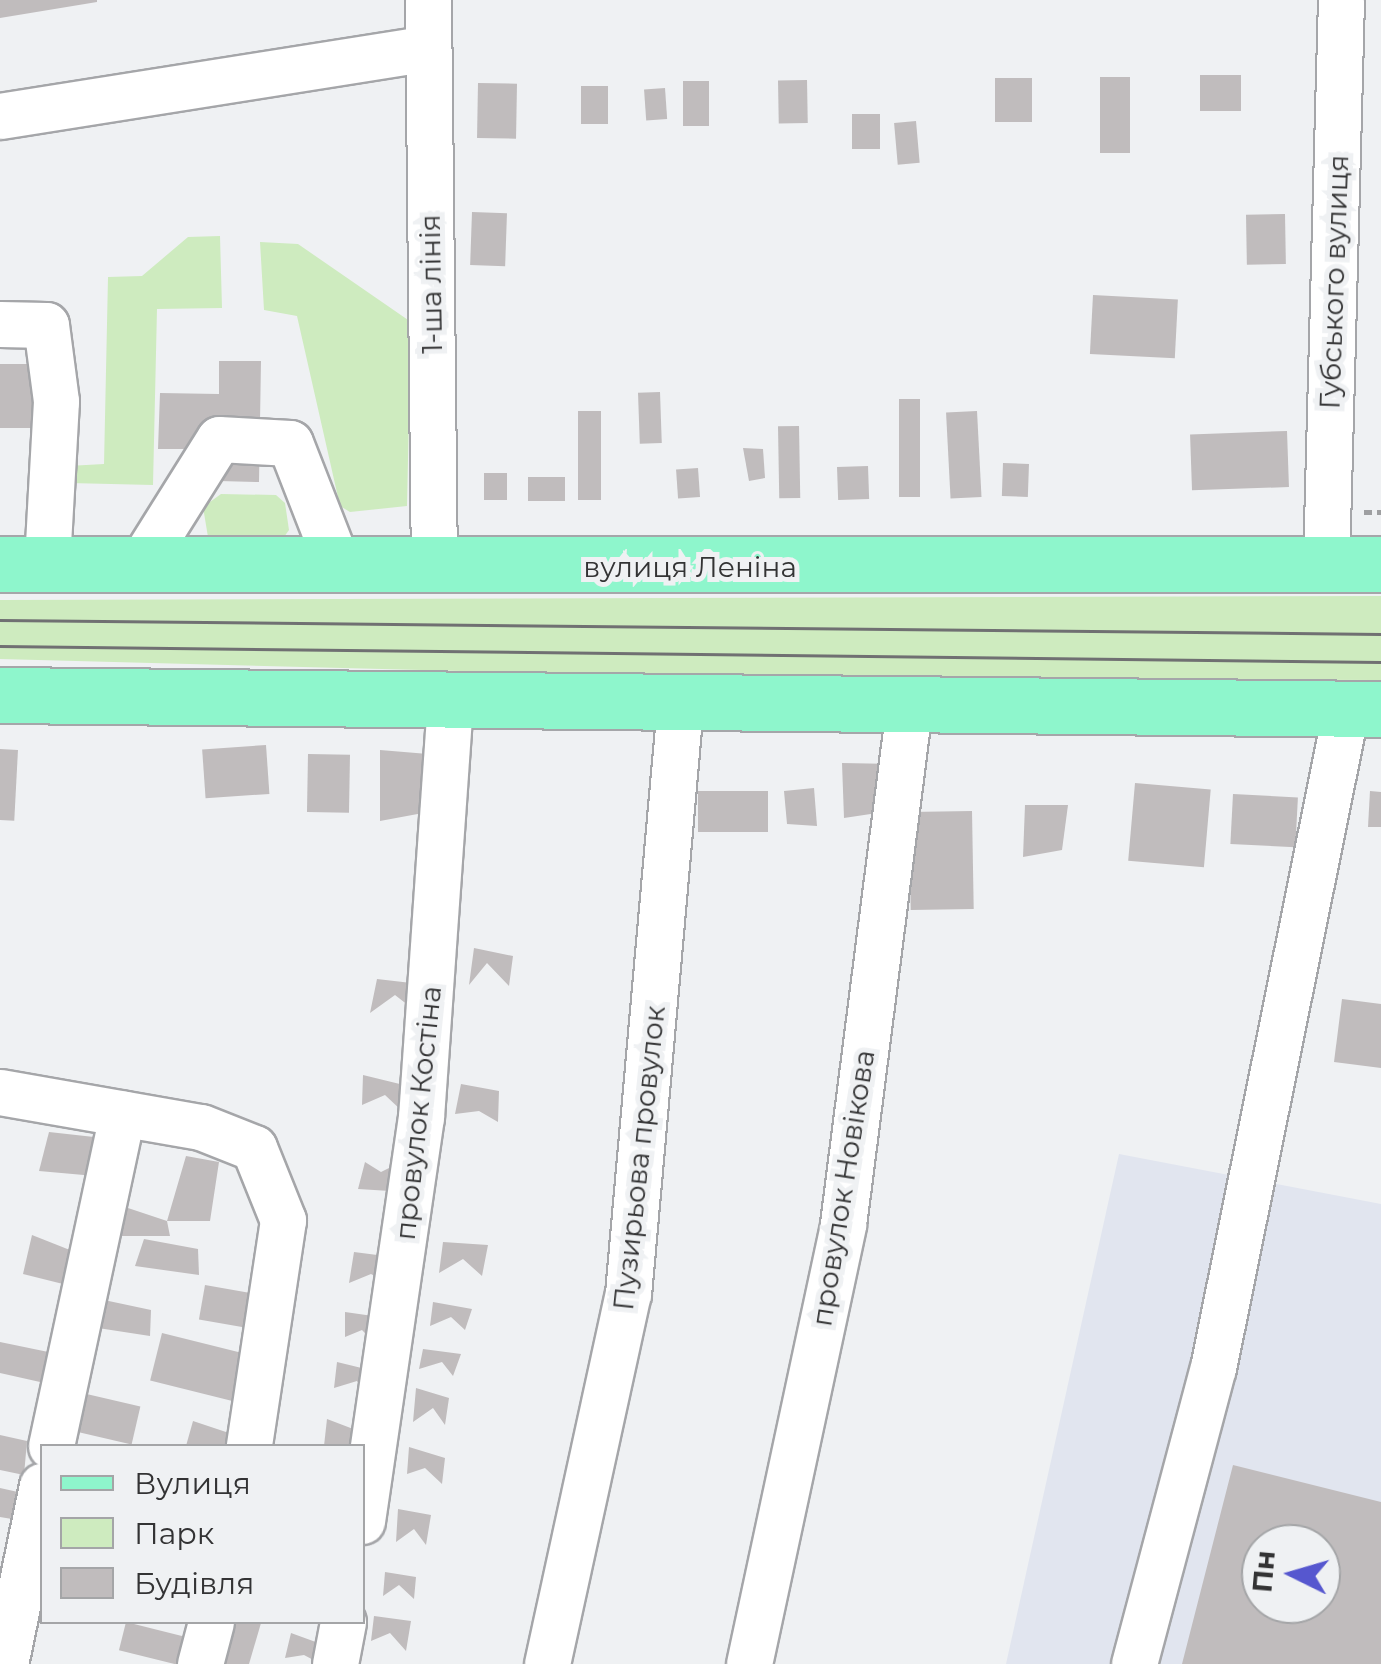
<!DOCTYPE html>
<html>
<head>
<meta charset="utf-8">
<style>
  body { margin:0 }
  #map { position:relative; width:1381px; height:1664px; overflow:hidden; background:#eff1f3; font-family:Montserrat,sans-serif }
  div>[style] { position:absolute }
  .built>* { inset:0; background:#e1e5ef }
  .green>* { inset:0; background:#ceebbf }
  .building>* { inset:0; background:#c0bcbd; transform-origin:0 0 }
  .path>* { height:5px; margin-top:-2.5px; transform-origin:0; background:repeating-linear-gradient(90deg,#9e9fa1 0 8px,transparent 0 13px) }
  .roads { filter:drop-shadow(2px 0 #a5a6a9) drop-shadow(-2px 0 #a5a6a9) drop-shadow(0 2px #a5a6a9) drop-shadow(0 -2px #a5a6a9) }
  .minor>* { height:45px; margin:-22.5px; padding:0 22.5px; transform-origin:22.5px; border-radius:22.5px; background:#fff }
  .major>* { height:55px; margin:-27.5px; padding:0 27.5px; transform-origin:27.5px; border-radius:27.5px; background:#8ef6cc }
  .tram>* { height:2.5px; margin:-1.25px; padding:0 1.25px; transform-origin:1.25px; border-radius:1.25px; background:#707072 }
  span { translate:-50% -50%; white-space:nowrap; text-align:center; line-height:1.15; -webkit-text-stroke:10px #eff1f3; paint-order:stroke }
  .street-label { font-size:28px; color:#333334 }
  .legend { position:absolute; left:40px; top:1444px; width:325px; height:180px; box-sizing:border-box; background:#eff1f3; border:2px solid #a4a5a7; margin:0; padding:12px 18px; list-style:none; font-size:30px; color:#333334 }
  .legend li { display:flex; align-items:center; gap:20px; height:50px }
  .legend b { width:50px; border:2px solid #a4a5a7 }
  .north { position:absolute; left:1241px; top:1524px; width:100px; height:100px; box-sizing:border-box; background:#eff1f3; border:2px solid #a4a5a7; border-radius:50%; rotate:275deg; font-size:28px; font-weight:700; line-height:40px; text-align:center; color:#333334 }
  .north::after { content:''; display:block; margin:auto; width:35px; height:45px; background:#5657cf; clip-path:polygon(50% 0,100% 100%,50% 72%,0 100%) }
</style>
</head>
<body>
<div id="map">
  <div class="built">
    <i style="clip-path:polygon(evenodd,1119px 1154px,1381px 1204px,1381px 1664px,1006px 1664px,1119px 1154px,1261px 1544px,1321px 1544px,1321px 1604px,1261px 1604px,1261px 1544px)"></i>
  </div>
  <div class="green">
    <i style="clip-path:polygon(220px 236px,222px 308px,157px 309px,153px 485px,69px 483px,68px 466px,104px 464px,108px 277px,142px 276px,188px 237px)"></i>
    <i style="clip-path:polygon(260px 242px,298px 244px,411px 322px,407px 506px,350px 512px,340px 506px,297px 316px,264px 310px)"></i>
    <i style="clip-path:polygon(221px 494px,276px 495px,285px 503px,289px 530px,284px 537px,208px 537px,203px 507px)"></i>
    <i style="clip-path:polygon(1381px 596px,1381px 680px,765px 679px,0 659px,0 600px)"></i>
  </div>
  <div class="building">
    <i style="clip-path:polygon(0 0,97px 0,97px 2px,0 18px)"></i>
    <i style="left:1200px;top:75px;width:41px;height:36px"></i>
    <i style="left:1100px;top:77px;width:30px;height:76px"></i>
    <i style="left:995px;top:78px;width:37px;height:44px"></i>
    <i style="left:807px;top:80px;width:43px;height:29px;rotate:89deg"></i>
    <i style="left:683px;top:81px;width:26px;height:45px"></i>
    <i style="left:478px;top:83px;width:39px;height:55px;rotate:1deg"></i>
    <i style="left:581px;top:86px;width:27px;height:38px"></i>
    <i style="left:665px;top:88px;width:31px;height:21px;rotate:86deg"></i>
    <i style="left:852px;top:114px;width:28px;height:35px"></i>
    <i style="left:916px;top:121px;width:42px;height:22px;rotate:85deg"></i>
    <i style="left:472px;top:212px;width:35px;height:53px;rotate:2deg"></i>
    <i style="left:1285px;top:214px;width:50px;height:39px;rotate:89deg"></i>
    <i style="left:1093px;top:295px;width:85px;height:59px;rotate:3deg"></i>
    <i style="clip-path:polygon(219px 361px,261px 361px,259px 482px,219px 481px,219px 449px,158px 449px,160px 393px,219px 394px)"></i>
    <i style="left:0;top:364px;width:35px;height:64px"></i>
    <i style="left:660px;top:392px;width:51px;height:22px;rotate:88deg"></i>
    <i style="left:899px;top:399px;width:21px;height:98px"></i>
    <i style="left:601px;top:411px;width:89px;height:23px;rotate:90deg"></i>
    <i style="left:977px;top:411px;width:86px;height:31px;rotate:87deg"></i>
    <i style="left:799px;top:426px;width:72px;height:21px;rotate:89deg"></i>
    <i style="left:1287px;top:431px;width:56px;height:97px;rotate:88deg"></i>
    <i style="clip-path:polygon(743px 448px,763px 449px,765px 478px,749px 481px)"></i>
    <i style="left:1003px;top:463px;width:26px;height:33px;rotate:2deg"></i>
    <i style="left:868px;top:466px;width:33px;height:31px;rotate:88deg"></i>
    <i style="left:698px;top:468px;width:29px;height:22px;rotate:86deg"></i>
    <i style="left:484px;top:473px;width:23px;height:27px"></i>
    <i style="left:528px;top:477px;width:37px;height:24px"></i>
    <i style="left:266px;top:745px;width:49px;height:64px;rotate:86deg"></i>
    <i style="left:0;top:749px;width:18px;height:71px;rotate:3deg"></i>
    <i style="clip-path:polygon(380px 750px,428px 754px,423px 813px,380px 821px)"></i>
    <i style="left:308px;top:754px;width:42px;height:58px;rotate:1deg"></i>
    <i style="clip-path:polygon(842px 763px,895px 764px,884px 812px,844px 818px)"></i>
    <i style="left:1135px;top:783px;width:76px;height:78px;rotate:5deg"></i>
    <i style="clip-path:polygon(814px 788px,817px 826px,787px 824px,784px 791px)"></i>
    <i style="left:768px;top:791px;width:41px;height:70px;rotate:90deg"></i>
    <i style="clip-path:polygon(1370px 791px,1381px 792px,1381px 827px,1368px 827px)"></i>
    <i style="left:1233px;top:794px;width:65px;height:50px;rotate:3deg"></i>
    <i style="clip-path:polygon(1025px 805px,1068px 805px,1062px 850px,1023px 857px)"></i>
    <i style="left:972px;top:811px;width:98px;height:63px;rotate:89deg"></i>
    <i style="clip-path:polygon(474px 948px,513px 956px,509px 986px,487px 963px,469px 985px)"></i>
    <i style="clip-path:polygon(377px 979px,420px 984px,413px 1009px,395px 995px,370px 1013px)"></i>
    <i style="clip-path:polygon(1342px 999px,1381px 1004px,1381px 1068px,1334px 1062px)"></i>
    <i style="clip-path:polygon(363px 1075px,408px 1086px,402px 1111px,385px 1095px,362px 1105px)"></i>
    <i style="clip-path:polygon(461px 1084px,499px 1091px,498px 1122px,479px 1111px,455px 1114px)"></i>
    <i style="clip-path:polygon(49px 1132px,103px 1138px,95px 1176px,39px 1171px)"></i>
    <i style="clip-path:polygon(186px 1156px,219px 1162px,210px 1221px,167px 1221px,170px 1236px,111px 1236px,119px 1205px,167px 1221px)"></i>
    <i style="clip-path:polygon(365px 1162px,381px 1172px,399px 1163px,390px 1191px,358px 1189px)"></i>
    <i style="clip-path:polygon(32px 1235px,80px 1254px,71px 1286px,23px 1274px)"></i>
    <i style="clip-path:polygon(144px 1239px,198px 1249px,199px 1275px,135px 1266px)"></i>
    <i style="clip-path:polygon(443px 1242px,488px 1245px,482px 1276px,463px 1259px,439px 1273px)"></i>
    <i style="clip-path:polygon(354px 1252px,385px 1256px,386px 1282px,371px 1274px,349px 1283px)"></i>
    <i style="left:205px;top:1285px;width:54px;height:35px;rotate:10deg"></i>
    <i style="clip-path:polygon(104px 1300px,151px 1310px,150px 1336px,98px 1328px)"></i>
    <i style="clip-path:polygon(433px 1302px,472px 1309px,465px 1330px,451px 1317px,430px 1326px)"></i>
    <i style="clip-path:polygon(345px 1312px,380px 1317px,378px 1347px,362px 1330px,345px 1337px)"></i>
    <i style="left:162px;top:1333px;width:94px;height:49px;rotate:14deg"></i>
    <i style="clip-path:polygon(0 1342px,58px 1354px,49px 1384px,0 1373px)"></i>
    <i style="clip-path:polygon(423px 1349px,461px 1354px,453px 1376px,442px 1362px,419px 1369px)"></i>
    <i style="clip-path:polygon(337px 1362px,378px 1372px,368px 1399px,357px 1381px,334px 1388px)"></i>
    <i style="clip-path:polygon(416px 1388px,449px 1398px,445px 1425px,433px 1408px,413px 1422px)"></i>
    <i style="left:78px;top:1392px;width:64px;height:39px;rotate:13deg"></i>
    <i style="clip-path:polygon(327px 1419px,369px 1435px,365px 1446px,324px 1446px)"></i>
    <i style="clip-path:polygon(193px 1421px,235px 1435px,233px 1446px,186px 1446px)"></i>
    <i style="clip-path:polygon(0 1435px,27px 1441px,24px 1475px,0 1470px)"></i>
    <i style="clip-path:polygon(409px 1447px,445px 1458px,442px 1484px,425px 1468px,407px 1474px)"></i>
    <i style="clip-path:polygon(evenodd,1233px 1465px,1381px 1502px,1381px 1664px,1182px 1664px,1233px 1465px,1261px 1544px,1321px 1544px,1321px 1604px,1261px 1604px,1261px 1544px)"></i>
    <i style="clip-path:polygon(0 1488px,18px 1492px,12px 1519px,0 1517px)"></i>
    <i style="clip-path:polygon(398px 1509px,431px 1515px,426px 1545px,414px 1529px,396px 1542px)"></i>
    <i style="clip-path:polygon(385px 1572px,416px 1577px,414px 1599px,399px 1585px,383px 1596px)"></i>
    <i style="clip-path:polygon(374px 1616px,411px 1621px,406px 1651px,390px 1633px,371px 1641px)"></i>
    <i style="left:126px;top:1622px;width:70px;height:29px;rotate:14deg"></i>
    <i style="clip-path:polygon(227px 1622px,261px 1623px,249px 1664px,218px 1664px)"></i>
    <i style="clip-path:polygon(291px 1633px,324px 1645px,321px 1664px,304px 1655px,285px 1658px)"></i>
  </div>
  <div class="path">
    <i style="left:1364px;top:512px;width:17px"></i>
  </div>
  <div class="roads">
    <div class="minor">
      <i style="left:428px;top:0;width:569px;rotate:89.4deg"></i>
      <i style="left:0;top:116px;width:433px;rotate:-9deg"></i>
      <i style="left:0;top:324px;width:46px;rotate:1.2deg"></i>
      <i style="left:46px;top:325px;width:77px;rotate:82.5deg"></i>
      <i style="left:56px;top:401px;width:163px;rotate:93.2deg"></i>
      <i style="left:1326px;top:564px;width:564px;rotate:-88.48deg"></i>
      <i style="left:138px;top:568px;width:152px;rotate:-57.9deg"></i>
      <i style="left:219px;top:439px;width:71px;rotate:3.2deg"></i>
      <i style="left:290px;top:443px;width:135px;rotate:68.7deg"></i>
      <i style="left:0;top:1092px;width:204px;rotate:9.9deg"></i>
      <i style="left:201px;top:1127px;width:57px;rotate:21.6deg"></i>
      <i style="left:254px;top:1148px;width:78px;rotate:68.1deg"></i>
      <i style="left:283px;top:1220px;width:229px;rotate:98.6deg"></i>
      <i style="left:51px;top:1446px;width:340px;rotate:-77.9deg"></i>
      <i style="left:362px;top:1521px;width:408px;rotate:-81.7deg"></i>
      <i style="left:421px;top:1117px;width:416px;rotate:-86deg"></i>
      <i style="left:5px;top:1664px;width:182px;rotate:-78.3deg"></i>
      <i style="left:200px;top:1664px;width:43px;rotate:-75.3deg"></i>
      <i style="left:335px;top:1664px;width:43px;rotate:-79.2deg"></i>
      <i style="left:547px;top:1664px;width:379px;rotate:-77.7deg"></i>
      <i style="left:628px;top:1294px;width:590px;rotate:-84.95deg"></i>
      <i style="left:749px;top:1664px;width:450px;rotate:-77.9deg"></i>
      <i style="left:843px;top:1224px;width:521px;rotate:-82.72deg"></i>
      <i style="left:1134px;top:1664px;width:306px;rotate:-75.1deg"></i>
      <i style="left:1213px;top:1368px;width:672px;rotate:-78.59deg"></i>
    </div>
    <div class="major">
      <i style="left:0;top:564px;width:1381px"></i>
      <i style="left:0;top:695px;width:1381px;rotate:0.58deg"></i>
    </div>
  </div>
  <div class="tram">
    <i style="left:0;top:620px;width:1381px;rotate:0.58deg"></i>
    <i style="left:0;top:646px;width:1381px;rotate:0.66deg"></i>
  </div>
  <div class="street-label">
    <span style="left:1334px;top:282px;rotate:-88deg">Губського вулиця</span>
    <span style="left:431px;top:284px;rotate:-91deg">1-ша лінія</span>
    <span style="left:690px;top:567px">вулиця Леніна</span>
    <span style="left:418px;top:1113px;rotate:-84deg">провулок Костіна</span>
    <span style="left:639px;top:1158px;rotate:-84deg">Пузирьова провулок</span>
    <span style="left:843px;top:1188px;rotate:-81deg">провулок Новікова</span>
  </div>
  <ul class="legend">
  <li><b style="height:12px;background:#8ef6cc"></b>Вулиця</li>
  <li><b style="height:28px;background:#ceebbf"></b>Парк</li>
  <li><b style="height:28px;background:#c0bcbd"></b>Будівля</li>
  </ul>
  <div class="north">Пн</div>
</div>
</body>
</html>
